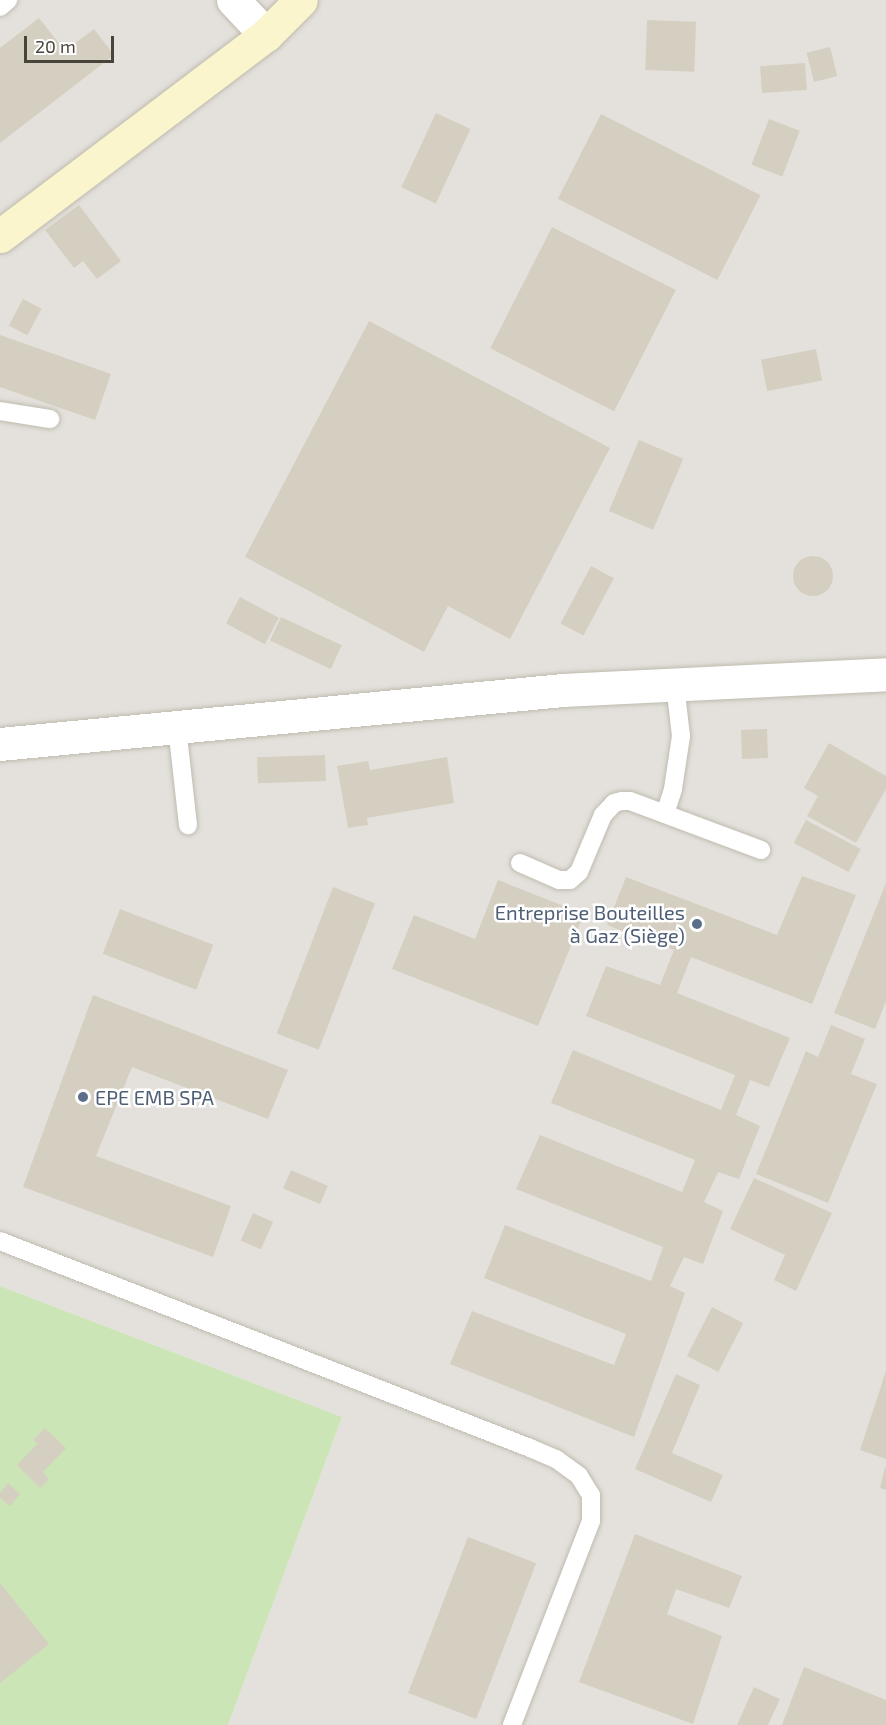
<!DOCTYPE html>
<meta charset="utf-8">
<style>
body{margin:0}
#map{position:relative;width:886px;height:1725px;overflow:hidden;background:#f4f2eb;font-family:"Exo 2",sans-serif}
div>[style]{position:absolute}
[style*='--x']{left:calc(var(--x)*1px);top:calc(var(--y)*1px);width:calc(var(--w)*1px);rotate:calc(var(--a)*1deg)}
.industrial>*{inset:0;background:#e4e1dc}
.green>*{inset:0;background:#cbe5b7}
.building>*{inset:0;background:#d5cfc1;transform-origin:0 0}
.round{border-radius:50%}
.roads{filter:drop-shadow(0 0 2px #bfbbae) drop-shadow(0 0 2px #bfbbae)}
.service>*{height:18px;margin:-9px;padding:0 9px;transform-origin:9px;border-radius:9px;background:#fff}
.minor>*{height:33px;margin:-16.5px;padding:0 16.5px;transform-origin:16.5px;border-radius:16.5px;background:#fff}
.secondary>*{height:33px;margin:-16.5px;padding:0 16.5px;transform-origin:16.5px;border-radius:16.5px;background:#fbf5ce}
.dots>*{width:16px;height:16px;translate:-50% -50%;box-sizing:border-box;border:3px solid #fff;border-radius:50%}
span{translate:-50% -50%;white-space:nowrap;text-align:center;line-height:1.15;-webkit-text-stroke:5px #fff;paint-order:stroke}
.service-label{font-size:20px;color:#4e5e75}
.right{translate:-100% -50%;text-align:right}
.left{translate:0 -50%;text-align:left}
.scale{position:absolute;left:24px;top:36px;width:90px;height:27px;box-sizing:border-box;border:3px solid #484439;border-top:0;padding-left:8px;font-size:18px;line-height:21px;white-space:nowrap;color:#484439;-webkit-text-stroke:4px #fff;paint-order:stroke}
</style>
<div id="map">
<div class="industrial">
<i style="clip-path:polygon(0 0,886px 0,886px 1725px,228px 1725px,342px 1417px,0 1286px)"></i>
</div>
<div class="green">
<i style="clip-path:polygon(0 1286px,342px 1417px,228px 1725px,0 1725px)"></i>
</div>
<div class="building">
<i style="clip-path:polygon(39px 18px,65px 51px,94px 29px,114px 55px,0 143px,0 48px)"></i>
<i style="left:647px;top:20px;width:49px;height:50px;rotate:2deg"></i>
<i style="left:830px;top:47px;width:30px;height:24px;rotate:76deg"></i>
<i style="left:805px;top:63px;width:27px;height:45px;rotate:86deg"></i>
<i style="left:436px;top:113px;width:38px;height:82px;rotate:25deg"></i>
<i style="left:601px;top:114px;width:179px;height:95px;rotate:27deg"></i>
<i style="left:769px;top:119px;width:33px;height:49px;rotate:21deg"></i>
<i style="clip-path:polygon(79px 205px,121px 261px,97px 279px,83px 261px,74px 268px,45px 230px)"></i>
<i style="left:552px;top:227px;width:139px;height:136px;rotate:27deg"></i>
<i style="left:23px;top:299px;width:21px;height:30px;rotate:28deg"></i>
<i style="clip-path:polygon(369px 321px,610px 448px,510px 639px,448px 606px,424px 652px,245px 557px)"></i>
<i style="clip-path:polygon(0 335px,111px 374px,95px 420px,0 387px)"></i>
<i style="left:816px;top:349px;width:32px;height:56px;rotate:79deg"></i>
<i style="left:639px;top:440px;width:48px;height:77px;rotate:23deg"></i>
<i class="round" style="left:793px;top:556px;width:40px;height:40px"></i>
<i style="left:591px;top:566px;width:26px;height:65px;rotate:28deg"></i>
<i style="left:240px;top:597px;width:44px;height:30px;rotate:28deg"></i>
<i style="left:281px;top:617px;width:67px;height:26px;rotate:25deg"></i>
<i style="left:767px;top:729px;width:29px;height:26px;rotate:88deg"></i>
<i style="clip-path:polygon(829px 743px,886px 776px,886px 789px,856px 843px,807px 816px,818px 796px,804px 788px)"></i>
<i style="left:325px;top:755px;width:26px;height:68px;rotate:88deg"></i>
<i style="clip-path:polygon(447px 757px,454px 803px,367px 818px,368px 825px,348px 828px,337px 766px,368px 761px,370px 770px)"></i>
<i style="left:806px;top:820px;width:62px;height:26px;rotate:28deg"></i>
<i style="clip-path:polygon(802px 876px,856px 895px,812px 1004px,691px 957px,677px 993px,790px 1038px,769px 1087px,750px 1080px,736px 1115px,760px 1126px,739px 1179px,718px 1172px,704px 1202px,723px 1211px,703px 1264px,684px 1257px,670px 1286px,685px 1293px,634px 1437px,450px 1364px,472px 1311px,614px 1365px,626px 1334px,484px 1278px,505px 1225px,651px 1281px,663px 1247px,516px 1189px,540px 1135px,682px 1192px,695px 1160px,551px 1103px,573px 1050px,721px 1110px,735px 1075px,586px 1016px,606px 966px,660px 985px,674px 950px,607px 925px,626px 877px,777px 935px)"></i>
<i style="clip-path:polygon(498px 880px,584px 914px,538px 1026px,392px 969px,414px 915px,475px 939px)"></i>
<i style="clip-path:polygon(886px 883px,886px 1001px,875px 1029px,834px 1013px)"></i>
<i style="left:333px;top:887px;width:45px;height:157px;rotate:21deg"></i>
<i style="left:120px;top:909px;width:100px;height:48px;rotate:21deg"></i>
<i style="clip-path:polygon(93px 995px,288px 1070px,268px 1119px,132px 1067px,96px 1156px,231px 1206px,213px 1257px,23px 1187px)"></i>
<i style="clip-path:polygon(831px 1025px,865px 1039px,851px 1074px,877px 1084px,828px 1203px,756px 1174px,806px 1051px,818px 1057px)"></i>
<i style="left:291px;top:1170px;width:40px;height:20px;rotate:23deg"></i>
<i style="clip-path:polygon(754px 1178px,832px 1213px,796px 1291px,774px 1280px,785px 1255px,730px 1229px)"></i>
<i style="left:253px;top:1213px;width:22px;height:30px;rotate:24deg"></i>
<i style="left:712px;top:1307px;width:35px;height:55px;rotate:27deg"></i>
<i style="clip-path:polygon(886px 1371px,886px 1459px,860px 1450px)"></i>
<i style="clip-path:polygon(676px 1374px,700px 1385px,672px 1453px,723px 1475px,711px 1502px,635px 1469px)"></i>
<i style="clip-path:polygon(45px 1428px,66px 1448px,43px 1472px,49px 1479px,40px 1488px,17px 1465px,38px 1443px,33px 1440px)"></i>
<i style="clip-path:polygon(885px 1467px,886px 1467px,886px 1490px,880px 1488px)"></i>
<i style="clip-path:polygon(8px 1483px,20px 1494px,10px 1506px,0 1498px,0 1493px)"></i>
<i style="clip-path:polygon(635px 1534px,742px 1576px,729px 1608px,676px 1589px,667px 1614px,722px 1636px,693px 1724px,579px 1682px)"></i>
<i style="left:468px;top:1537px;width:73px;height:167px;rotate:21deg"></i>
<i style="clip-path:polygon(0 1583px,49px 1644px,0 1683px)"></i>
<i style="clip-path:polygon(804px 1667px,886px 1700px,886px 1725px,782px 1725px)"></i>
<i style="clip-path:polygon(754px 1687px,780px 1699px,768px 1725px,737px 1725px)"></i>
</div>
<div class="roads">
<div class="service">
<i style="--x:0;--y:7;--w:11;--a:-41"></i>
<i style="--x:0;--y:411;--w:51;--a:9.1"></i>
<i style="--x:177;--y:727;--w:99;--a:83.6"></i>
<i style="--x:665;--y:814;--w:26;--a:-72"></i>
<i style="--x:673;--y:789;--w:54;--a:-81.4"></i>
<i style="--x:681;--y:736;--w:52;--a:-96.6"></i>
<i style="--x:520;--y:863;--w:43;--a:23.6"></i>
<i style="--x:559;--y:880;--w:11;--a:0"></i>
<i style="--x:570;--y:880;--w:12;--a:-42"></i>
<i style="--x:579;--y:872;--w:62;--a:-67.2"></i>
<i style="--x:603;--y:815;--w:16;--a:-47"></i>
<i style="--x:614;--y:803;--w:8;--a:-14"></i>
<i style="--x:622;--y:801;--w:8;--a:0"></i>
<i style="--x:630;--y:801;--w:140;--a:20.5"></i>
<i style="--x:0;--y:1241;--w:569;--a:21.33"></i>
<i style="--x:530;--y:1448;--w:28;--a:23"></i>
<i style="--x:556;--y:1459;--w:29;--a:36"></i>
<i style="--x:579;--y:1476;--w:22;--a:58"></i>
<i style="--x:591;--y:1495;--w:26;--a:90"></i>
<i style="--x:591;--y:1521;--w:219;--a:111.2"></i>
</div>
<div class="minor">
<i style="--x:233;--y:0;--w:48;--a:46.7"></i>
<i style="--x:0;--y:744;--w:566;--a:-5.48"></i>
<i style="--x:563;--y:690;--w:323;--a:-2.8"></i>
</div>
<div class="secondary">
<i style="--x:0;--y:236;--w:333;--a:-37.1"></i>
<i style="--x:266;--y:35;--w:49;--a:-45"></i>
</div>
</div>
<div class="dots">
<i style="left:697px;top:924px;background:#5c6f8a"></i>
<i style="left:83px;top:1097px;background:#5c6f8a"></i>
</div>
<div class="service-label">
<span class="right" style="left:685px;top:924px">Entreprise Bouteilles<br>à Gaz (Siège)</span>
<span class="left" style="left:95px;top:1097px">EPE EMB SPA</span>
</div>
<div class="scale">20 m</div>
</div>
